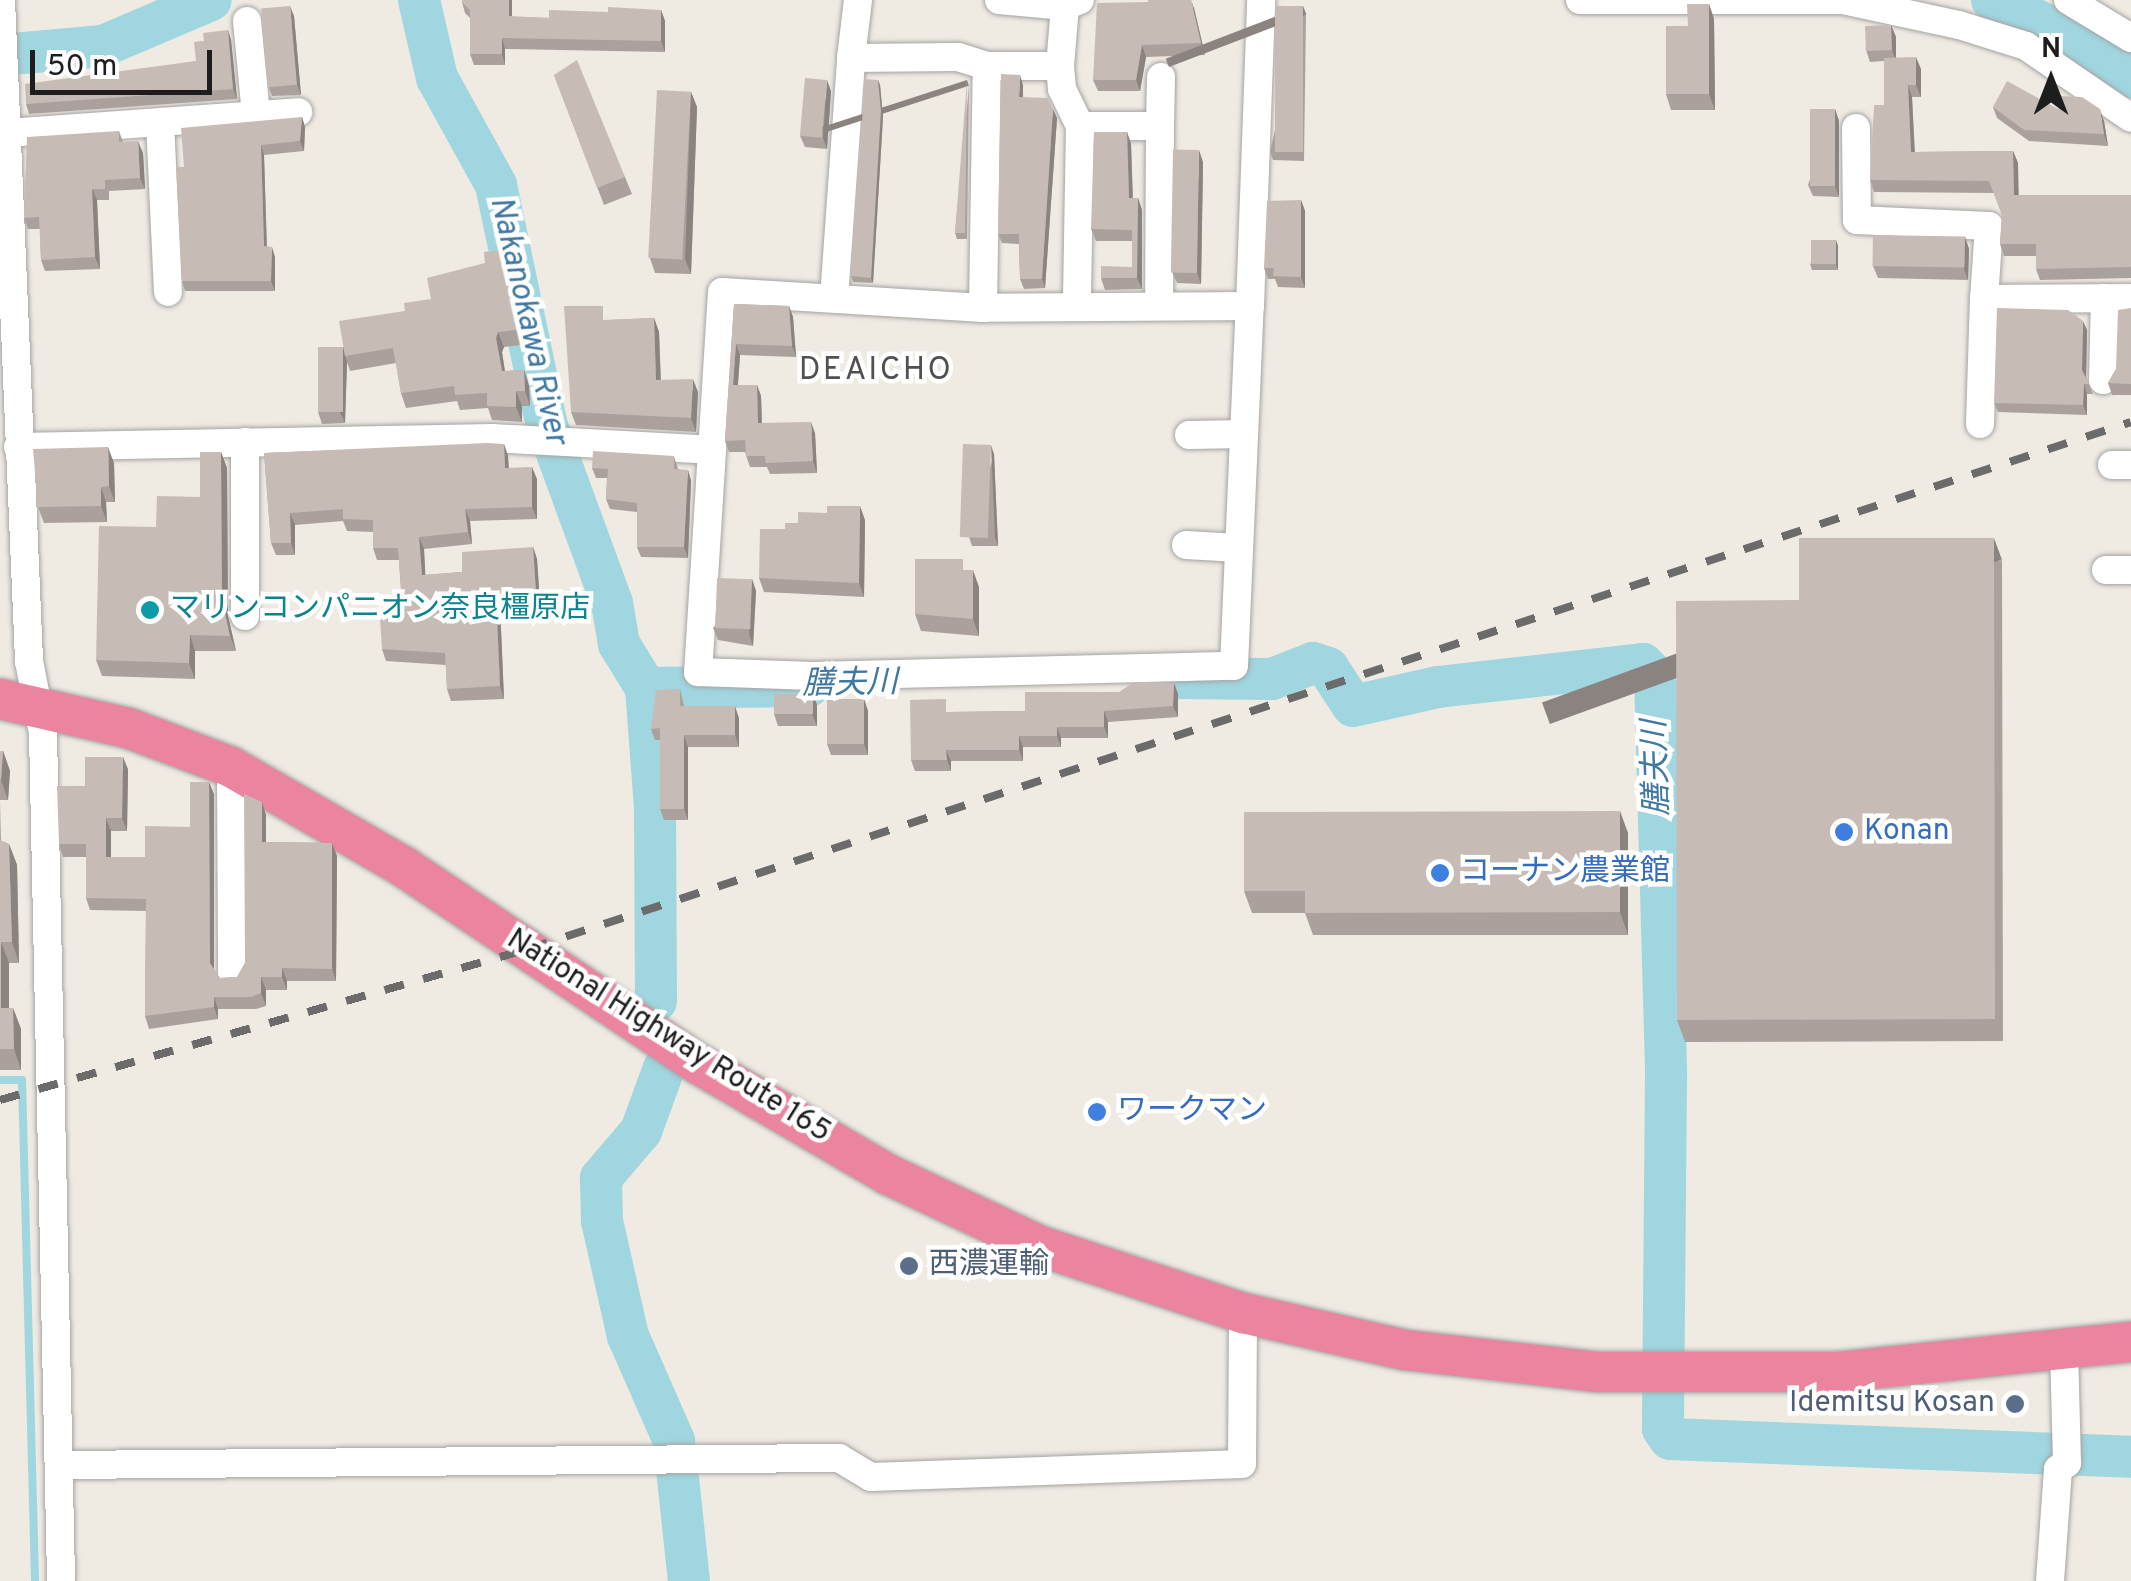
<!DOCTYPE html>
<meta charset="utf-8">
<style>
body{margin:0}
#map{position:relative;width:2131px;height:1581px;overflow:hidden;background:#efeae2;font-family:Overpass,"Noto Sans JP",sans-serif}
div>[style]{position:absolute}
[style*='--x']{left:calc(var(--x)*1px);top:calc(var(--y)*1px);width:calc(var(--w)*1px);rotate:calc(var(--a)*1deg)}
.stream>*{height:8px;margin:-4px;padding:0 4px;transform-origin:4px;border-radius:4px;background:#9fd6df}
.river>*{height:42px;margin:-21px;padding:0 21px;transform-origin:21px;border-radius:21px;background:#9fd6df}
.roads{filter:drop-shadow(0 0 2px #a4a4a4) drop-shadow(0 0 2px #a4a4a4)}
.minor>*{height:28px;margin:-14px;padding:0 14px;transform-origin:14px;border-radius:14px;background:#fff}
.highway>*{height:40px;margin:-20px;padding:0 20px;transform-origin:20px;border-radius:20px;background:#eb849f}
.rail>*{height:8px;margin-top:-4px;transform-origin:0;background:repeating-linear-gradient(90deg,#6b6b6b 0 20px,transparent 0 40px)}
.wall>*{inset:0;background:#aba19c}
.shaded-wall>*{inset:0;background:#8b837f;transform-origin:0 0}
.building>*{inset:0;background:#c7bbb5;transform-origin:0 0}
.dots>*{width:28px;height:28px;translate:-50% -50%;box-sizing:border-box;border:5px solid #fff;border-radius:50%}
span{translate:-50% -50%;white-space:nowrap;text-align:center;line-height:1.15;-webkit-text-stroke:9px #fff;paint-order:stroke}
.culture-label{font-size:30px;color:#0d838f}
.left{translate:0 -50%;text-align:left}
.shop-label{font-size:30px;color:#366cbe}
.street-label{font-size:30px;color:#1d1d1d}
.service-label{font-size:30px;color:#4e5e75}
.right{translate:-100% -50%;text-align:right}
.water-label{font-size:32px;color:#3f78a2;font-style:italic}
.neighbourhood-label{font-size:32px;color:#505050;letter-spacing:2.5px}
.north{position:absolute;left:2001px;top:30px;width:100px;height:100px;-webkit-text-stroke:8px #fff;paint-order:stroke;rotate:0deg;font-size:28px;font-weight:700;line-height:40px;text-align:center;color:#1d1d1d}
.north::after{content:'';display:block;margin:auto;width:35px;height:45px;background:#1d1d1d;clip-path:polygon(50% 0,100% 100%,50% 72%,0 100%)}
.scale{position:absolute;left:30px;top:50px;width:182px;height:45px;box-sizing:border-box;border:5px solid #1d1d1d;border-top:0;padding-left:12px;font-size:30px;line-height:35px;white-space:nowrap;color:#1d1d1d;-webkit-text-stroke:8px #fff;paint-order:stroke}
</style>
<div id="map">
<div class="stream">
<i style="--x:0;--y:1080;--w:22;--a:0"></i>
<i style="--x:22;--y:1080;--w:501;--a:88.51"></i>
</div>
<div class="river">
<i style="--x:419;--y:0;--w:80;--a:77"></i>
<i style="--x:437;--y:78;--w:122;--a:61.1"></i>
<i style="--x:496;--y:185;--w:243;--a:78.1"></i>
<i style="--x:546;--y:423;--w:192;--a:69.9"></i>
<i style="--x:612;--y:603;--w:42;--a:80.3"></i>
<i style="--x:619;--y:644;--w:52;--a:58.5"></i>
<i style="--x:646;--y:688;--w:121;--a:85.7"></i>
<i style="--x:655;--y:809;--w:192;--a:89.7"></i>
<i style="--x:1992;--y:0;--w:85;--a:24.4"></i>
<i style="--x:2069;--y:35;--w:75;--a:34.1"></i>
<i style="--x:0;--y:55;--w:103;--a:-5"></i>
<i style="--x:103;--y:46;--w:117;--a:-23.1"></i>
<i style="--x:1179;--y:678;--w:93;--a:0.6"></i>
<i style="--x:1272;--y:679;--w:44;--a:-21.3"></i>
<i style="--x:1313;--y:663;--w:16;--a:18"></i>
<i style="--x:1328;--y:668;--w:45;--a:56.7"></i>
<i style="--x:1353;--y:706;--w:87;--a:-12.6"></i>
<i style="--x:1438;--y:687;--w:206;--a:-6.4"></i>
<i style="--x:1643;--y:664;--w:17;--a:45"></i>
<i style="--x:1655;--y:676;--w:400;--a:88.4"></i>
<i style="--x:1666;--y:1076;--w:353;--a:90.5"></i>
<i style="--x:1663;--y:1429;--w:12;--a:55"></i>
<i style="--x:1670;--y:1439;--w:461;--a:2.2"></i>
<i style="--x:646;--y:688;--w:163;--a:-0.7"></i>
<i style="--x:664;--y:1068;--w:67;--a:110.1"></i>
<i style="--x:641;--y:1131;--w:62;--a:130.4"></i>
<i style="--x:601;--y:1178;--w:43;--a:88.7"></i>
<i style="--x:602;--y:1221;--w:118;--a:77.3"></i>
<i style="--x:628;--y:1336;--w:115;--a:66.3"></i>
<i style="--x:674;--y:1441;--w:141;--a:83.9"></i>
</div>
<div class="roads">
<div class="minor">
<i style="--x:1;--y:0;--w:662;--a:87.57"></i>
<i style="--x:29;--y:661;--w:73;--a:79"></i>
<i style="--x:43;--y:733;--w:848;--a:88.78"></i>
<i style="--x:858;--y:0;--w:58;--a:96.9"></i>
<i style="--x:851;--y:58;--w:107;--a:-0.5"></i>
<i style="--x:958;--y:57;--w:30;--a:17"></i>
<i style="--x:987;--y:66;--w:73;--a:0"></i>
<i style="--x:1060;--y:66;--w:60;--a:-85.2"></i>
<i style="--x:999;--y:0;--w:66;--a:5.2"></i>
<i style="--x:1065;--y:6;--w:16;--a:-22"></i>
<i style="--x:1580;--y:0;--w:263;--a:0"></i>
<i style="--x:1843;--y:0;--w:119;--a:12.2"></i>
<i style="--x:1959;--y:25;--w:70;--a:17.4"></i>
<i style="--x:2026;--y:46;--w:127;--a:34.4"></i>
<i style="--x:2068;--y:0;--w:74;--a:31.1"></i>
<i style="--x:247;--y:21;--w:94;--a:84.5"></i>
<i style="--x:1060;--y:66;--w:23;--a:85"></i>
<i style="--x:1062;--y:89;--w:41;--a:64.1"></i>
<i style="--x:1080;--y:126;--w:179;--a:91"></i>
<i style="--x:160;--y:122;--w:170;--a:87.3"></i>
<i style="--x:1080;--y:126;--w:80;--a:0"></i>
<i style="--x:1160;--y:126;--w:177;--a:90.3"></i>
<i style="--x:1160;--y:126;--w:49;--a:-88.8"></i>
<i style="--x:1856;--y:128;--w:92;--a:89.4"></i>
<i style="--x:1857;--y:220;--w:132;--a:2.6"></i>
<i style="--x:1989;--y:226;--w:73;--a:93.9"></i>
<i style="--x:1984;--y:299;--w:147;--a:-0.4"></i>
<i style="--x:7;--y:133;--w:292;--a:-4.1"></i>
<i style="--x:834;--y:298;--w:241;--a:-85.9"></i>
<i style="--x:1250;--y:306;--w:267;--a:179.6"></i>
<i style="--x:983;--y:308;--w:261;--a:-176.5"></i>
<i style="--x:722;--y:292;--w:381;--a:93.6"></i>
<i style="--x:698;--y:672;--w:115;--a:2"></i>
<i style="--x:813;--y:676;--w:421;--a:-1.4"></i>
<i style="--x:1234;--y:666;--w:360;--a:-87.5"></i>
<i style="--x:1250;--y:306;--w:306;--a:-87.9"></i>
<i style="--x:983;--y:308;--w:242;--a:-89.1"></i>
<i style="--x:2103;--y:380;--w:82;--a:-88.6"></i>
<i style="--x:1980;--y:424;--w:125;--a:-88.2"></i>
<i style="--x:1189;--y:435;--w:55;--a:-1"></i>
<i style="--x:245;--y:442;--w:174;--a:90"></i>
<i style="--x:18;--y:447;--w:474;--a:-1.1"></i>
<i style="--x:492;--y:438;--w:219;--a:3.1"></i>
<i style="--x:2112;--y:465;--w:19;--a:0"></i>
<i style="--x:1186;--y:545;--w:53;--a:3.2"></i>
<i style="--x:2106;--y:570;--w:25;--a:0"></i>
<i style="--x:231;--y:767;--w:208;--a:89.7"></i>
<i style="--x:61;--y:1465;--w:778;--a:-0.52"></i>
<i style="--x:839;--y:1458;--w:37;--a:31"></i>
<i style="--x:871;--y:1477;--w:371;--a:-2"></i>
<i style="--x:1242;--y:1464;--w:151;--a:-89.6"></i>
<i style="--x:2050;--y:1581;--w:112;--a:-85.9"></i>
<i style="--x:2058;--y:1469;--w:11;--a:-34"></i>
<i style="--x:2067;--y:1463;--w:115;--a:-91.5"></i>
</div>
<div class="highway">
<i style="--x:0;--y:699;--w:131;--a:12.8"></i>
<i style="--x:128;--y:728;--w:110;--a:20.7"></i>
<i style="--x:231;--y:767;--w:200;--a:30"></i>
<i style="--x:404;--y:867;--w:353;--a:33.8"></i>
<i style="--x:697;--y:1063;--w:222;--a:30.3"></i>
<i style="--x:889;--y:1175;--w:167;--a:25.2"></i>
<i style="--x:1040;--y:1246;--w:214;--a:18.3"></i>
<i style="--x:1243;--y:1313;--w:166;--a:12.9"></i>
<i style="--x:1405;--y:1350;--w:195;--a:6.5"></i>
<i style="--x:1599;--y:1372;--w:240;--a:0"></i>
<i style="--x:1839;--y:1372;--w:294;--a:-5.9"></i>
</div>
</div>
<div class="rail">
<i style="--x:0;--y:1100;--w:549;--a:-15.96"></i>
<i style="--x:528;--y:949;--w:1687;--a:-18.2"></i>
</div>
<div class="wall">
<i style="clip-path:polygon(512px 0,512px 17px,549px 18px,608px 12px,661px 10px,665px 21px,665px 52px,505px 49px,505px 65px,474px 65px,470px 54px,470px 18px,465px 13px,462px 2px)"></i>
<i style="clip-path:polygon(1709px 4px,1714px 19px,1715px 110px,1671px 110px,1666px 94px,1688px 26px)"></i>
<i style="clip-path:polygon(1303px 6px,1306px 14px,1304px 161px,1273px 160px,1270px 152px)"></i>
<i style="clip-path:polygon(1194px 8px,1205px 55px,1146px 57px,1140px 91px,1098px 91px,1093px 80px)"></i>
<i style="clip-path:polygon(294px 16px,301px 95px,272px 96px,268px 86px)"></i>
<i style="clip-path:polygon(1891px 25px,1896px 37px,1896px 58px,1921px 69px,1921px 97px,1912px 97px,1915px 152px,2013px 151px,2018px 163px,2018px 195px,2131px 195px,2131px 278px,2040px 280px,2036px 269px,2036px 256px,2004px 256px,2000px 244px,2002px 215px,1994px 193px,1874px 192px,1870px 180px,1884px 105px,1884px 61px,1870px 62px,1866px 50px)"></i>
<i style="clip-path:polygon(228px 30px,231px 40px,237px 99px,29px 114px,26px 104px,196px 61px,204px 41px)"></i>
<i style="clip-path:polygon(554px 75px,625px 177px,632px 194px,604px 205px)"></i>
<i style="clip-path:polygon(878px 80px,880px 85px,883px 117px,873px 283px,853px 282px,851px 276px)"></i>
<i style="clip-path:polygon(1023px 85px,1023px 97px,1057px 118px,1045px 288px,1024px 289px,1020px 279px,1019px 244px,1002px 243px,998px 234px)"></i>
<i style="clip-path:polygon(969px 86px,967px 239px,957px 239px,955px 233px)"></i>
<i style="clip-path:polygon(831px 91px,827px 149px,805px 147px,800px 136px)"></i>
<i style="clip-path:polygon(691px 92px,697px 107px,691px 274px,655px 273px,650px 258px)"></i>
<i style="clip-path:polygon(1993px 107px,2058px 109px,2104px 121px,2108px 146px,2029px 141px,1997px 118px)"></i>
<i style="clip-path:polygon(1835px 109px,1839px 121px,1839px 197px,1813px 196px,1808px 185px)"></i>
<i style="clip-path:polygon(302px 117px,305px 127px,304px 151px,264px 155px,267px 246px,275px 257px,275px 291px,185px 291px,182px 281px,184px 167px)"></i>
<i style="clip-path:polygon(119px 131px,123px 142px,143px 153px,145px 189px,109px 191px,109px 200px,97px 200px,100px 269px,45px 271px,41px 260px,40px 229px,28px 229px,24px 218px)"></i>
<i style="clip-path:polygon(1127px 132px,1131px 144px,1133px 198px,1138px 198px,1142px 210px,1142px 289px,1105px 290px,1101px 278px,1132px 267px,1132px 241px,1096px 241px,1091px 229px)"></i>
<i style="clip-path:polygon(1203px 162px,1201px 284px,1177px 283px,1172px 272px)"></i>
<i style="clip-path:polygon(1301px 200px,1305px 211px,1305px 288px,1278px 287px,1275px 279px,1268px 279px,1264px 268px)"></i>
<i style="clip-path:polygon(1965px 237px,1969px 249px,1968px 280px,1878px 278px,1873px 266px)"></i>
<i style="clip-path:polygon(1836px 240px,1838px 246px,1838px 270px,1812px 270px,1810px 264px)"></i>
<i style="clip-path:polygon(513px 264px,529px 344px,504px 347px,502px 352px,505px 371px,524px 370px,529px 385px,530px 406px,522px 406px,522px 422px,492px 420px,488px 408px,460px 410px,457px 401px,406px 408px,401px 393px,396px 363px,350px 371px,347px 362px,345px 423px,322px 424px,318px 412px,343px 347px,405px 311px)"></i>
<i style="clip-path:polygon(734px 304px,789px 306px,793px 317px,796px 357px,740px 355px,738px 385px,757px 385px,761px 396px,762px 423px,815px 433px,817px 473px,770px 474px,767px 467px,750px 467px,745px 452px,729px 452px,725px 441px)"></i>
<i style="clip-path:polygon(2131px 308px,2131px 395px,2112px 395px,2108px 383px,2116px 369px)"></i>
<i style="clip-path:polygon(654px 318px,659px 332px,661px 380px,698px 392px,696px 432px,576px 425px,571px 412px,608px 320px)"></i>
<i style="clip-path:polygon(2087px 330px,2086px 377px,2093px 394px,2087px 394px,2087px 415px,1998px 412px,1994px 403px)"></i>
<i style="clip-path:polygon(504px 444px,508px 456px,509px 468px,537px 479px,537px 519px,470px 521px,472px 544px,424px 549px,425px 575px,462px 572px,533px 547px,537px 559px,540px 604px,500px 606px,504px 699px,451px 701px,447px 689px,446px 665px,386px 661px,382px 649px,403px 617px,399px 560px,377px 560px,373px 548px,373px 532px,347px 531px,343px 521px,295px 525px,295px 555px,276px 555px,271px 543px,264px 453px)"></i>
<i style="clip-path:polygon(221px 452px,227px 468px,228px 616px,236px 651px,195px 651px,195px 679px,102px 676px,96px 660px,156px 527px,200px 497px)"></i>
<i style="clip-path:polygon(994px 454px,998px 546px,972px 546px,969px 537px)"></i>
<i style="clip-path:polygon(674px 456px,678px 469px,691px 480px,688px 558px,641px 557px,637px 547px,637px 512px,610px 509px,606px 499px,607px 478px,596px 478px,592px 468px)"></i>
<i style="clip-path:polygon(114px 463px,115px 502px,106px 502px,107px 522px,44px 523px,38px 507px)"></i>
<i style="clip-path:polygon(865px 520px,864px 597px,764px 592px,759px 578px,785px 529px)"></i>
<i style="clip-path:polygon(2002px 560px,2003px 1041px,1685px 1042px,1677px 1020px,1799px 600px)"></i>
<i style="clip-path:polygon(752px 579px,756px 591px,753px 646px,718px 640px,713px 628px)"></i>
<i style="clip-path:polygon(979px 587px,979px 636px,921px 631px,915px 614px)"></i>
<i style="clip-path:polygon(1174px 683px,1178px 694px,1178px 717px,1108px 722px,1108px 738px,1061px 738px,1061px 747px,1023px 747px,1023px 761px,951px 761px,951px 771px,915px 771px,911px 760px,950px 712px,1025px 711px,1119px 692px)"></i>
<i style="clip-path:polygon(680px 689px,684px 706px,739px 718px,739px 747px,688px 747px,688px 820px,664px 820px,660px 809px,660px 740px,655px 740px,651px 729px)"></i>
<i style="clip-path:polygon(813px 694px,817px 705px,817px 726px,778px 726px,774px 714px)"></i>
<i style="clip-path:polygon(864px 699px,868px 711px,868px 755px,831px 755px,827px 744px)"></i>
<i style="clip-path:polygon(0 751px,3px 751px,10px 771px,8px 800px,0 800px)"></i>
<i style="clip-path:polygon(128px 769px,127px 831px,111px 831px,111px 857px,145px 857px,190px 827px,214px 794px,214px 970px,220px 978px,237px 977px,245px 963px,266px 815px,266px 842px,332px 843px,337px 856px,336px 981px,287px 981px,287px 990px,266px 990px,266px 1006px,256px 1009px,218px 1009px,218px 1019px,149px 1029px,145px 1016px,146px 911px,90px 910px,86px 898px,86px 857px,63px 857px,59px 844px,85px 786px)"></i>
<i style="clip-path:polygon(0 801px,1px 841px,9px 844px,17px 865px,19px 963px,9px 963px,9px 1008px,13px 1008px,21px 1029px,21px 1070px,0 1070px)"></i>
<i style="clip-path:polygon(1628px 833px,1628px 935px,1313px 935px,1305px 913px,1252px 913px,1244px 891px)"></i>
</div>
<div class="shaded-wall">
<i style="clip-path:polygon(509px 0,512px 0,512px 27px,509px 16px)"></i>
<i style="clip-path:polygon(1191px 0,1194px 8px,1205px 55px,1201px 43px)"></i>
<i style="clip-path:polygon(1709px 4px,1714px 19px,1715px 110px,1709px 94px)"></i>
<i style="clip-path:polygon(290px 6px,294px 16px,301px 95px,297px 85px)"></i>
<i style="left:1303px;top:6px;width:9px;height:147px;rotate:69deg"></i>
<i style="clip-path:polygon(661px 10px,665px 21px,665px 52px,661px 41px)"></i>
<i style="clip-path:polygon(1891px 25px,1896px 37px,1896px 61px,1892px 50px)"></i>
<i style="clip-path:polygon(228px 30px,231px 40px,237px 99px,233px 89px)"></i>
<i style="clip-path:polygon(502px 38px,505px 49px,505px 65px,502px 54px)"></i>
<i style="clip-path:polygon(1142px 45px,1146px 57px,1140px 91px,1136px 80px)"></i>
<i style="clip-path:polygon(1916px 57px,1921px 69px,1921px 97px,1916px 85px)"></i>
<i style="clip-path:polygon(1020px 75px,1023px 85px,1023px 106px,1019px 97px)"></i>
<i style="clip-path:polygon(827px 80px,831px 91px,827px 149px,823px 138px)"></i>
<i style="clip-path:polygon(878px 80px,880px 85px,883px 117px,873px 283px,871px 278px)"></i>
<i style="left:967px;top:80px;width:6px;height:153px;rotate:72deg"></i>
<i style="clip-path:polygon(1908px 85px,1912px 97px,1915px 163px,1911px 152px)"></i>
<i style="clip-path:polygon(691px 92px,697px 107px,691px 274px,685px 259px)"></i>
<i style="clip-path:polygon(1053px 109px,1057px 118px,1045px 288px,1042px 279px)"></i>
<i style="clip-path:polygon(1835px 109px,1839px 121px,1839px 197px,1835px 186px)"></i>
<i style="clip-path:polygon(2100px 109px,2104px 121px,2108px 146px,2104px 134px)"></i>
<i style="clip-path:polygon(302px 117px,305px 127px,304px 151px,300px 141px)"></i>
<i style="clip-path:polygon(1127px 132px,1131px 144px,1133px 210px,1129px 198px)"></i>
<i style="clip-path:polygon(138px 141px,143px 153px,145px 189px,140px 178px)"></i>
<i style="clip-path:polygon(261px 145px,264px 155px,267px 257px,264px 246px)"></i>
<i style="clip-path:polygon(1199px 150px,1203px 162px,1201px 284px,1197px 273px)"></i>
<i style="clip-path:polygon(2013px 151px,2018px 163px,2019px 206px,2014px 195px)"></i>
<i style="clip-path:polygon(92px 189px,97px 200px,100px 269px,95px 257px)"></i>
<i style="clip-path:polygon(1138px 198px,1142px 210px,1142px 289px,1137px 278px)"></i>
<i style="clip-path:polygon(1301px 200px,1305px 211px,1305px 288px,1301px 277px)"></i>
<i style="clip-path:polygon(1965px 237px,1969px 249px,1968px 280px,1964px 269px)"></i>
<i style="clip-path:polygon(1836px 240px,1838px 246px,1838px 270px,1836px 265px)"></i>
<i style="clip-path:polygon(272px 247px,275px 257px,275px 291px,271px 281px)"></i>
<i style="clip-path:polygon(507px 249px,513px 264px,529px 344px,523px 329px)"></i>
<i style="clip-path:polygon(789px 306px,793px 317px,796px 357px,792px 346px)"></i>
<i style="clip-path:polygon(654px 318px,659px 332px,661px 394px,656px 380px)"></i>
<i style="clip-path:polygon(2083px 321px,2087px 330px,2086px 380px,2082px 370px)"></i>
<i style="clip-path:polygon(498px 332px,504px 347px,502px 352px,507px 386px,502px 371px,496px 338px)"></i>
<i style="clip-path:polygon(736px 344px,740px 355px,737px 396px,733px 385px)"></i>
<i style="clip-path:polygon(343px 347px,347px 362px,345px 423px,340px 412px)"></i>
<i style="clip-path:polygon(524px 370px,529px 385px,530px 406px,525px 391px)"></i>
<i style="clip-path:polygon(693px 379px,698px 392px,696px 432px,691px 418px)"></i>
<i style="clip-path:polygon(2084px 384px,2087px 394px,2087px 415px,2083px 405px)"></i>
<i style="clip-path:polygon(757px 385px,761px 396px,762px 434px,758px 423px)"></i>
<i style="clip-path:polygon(516px 391px,522px 406px,522px 422px,516px 407px)"></i>
<i style="clip-path:polygon(811px 422px,815px 433px,817px 473px,813px 461px)"></i>
<i style="clip-path:polygon(504px 444px,508px 456px,509px 480px,505px 468px)"></i>
<i style="clip-path:polygon(991px 445px,994px 454px,998px 546px,995px 537px)"></i>
<i style="clip-path:polygon(108px 447px,114px 463px,115px 502px,109px 486px)"></i>
<i style="clip-path:polygon(221px 452px,227px 468px,228px 616px,236px 651px,230px 636px,222px 600px)"></i>
<i style="clip-path:polygon(532px 467px,537px 479px,537px 519px,532px 507px)"></i>
<i style="clip-path:polygon(688px 470px,691px 480px,688px 558px,684px 547px)"></i>
<i style="clip-path:polygon(101px 487px,106px 502px,107px 522px,101px 506px)"></i>
<i style="clip-path:polygon(860px 506px,865px 520px,864px 597px,859px 583px)"></i>
<i style="clip-path:polygon(465px 509px,470px 521px,472px 544px,468px 532px)"></i>
<i style="clip-path:polygon(290px 513px,295px 525px,295px 555px,291px 543px)"></i>
<i style="clip-path:polygon(419px 537px,424px 549px,426px 587px,422px 575px)"></i>
<i style="left:1994px;top:538px;width:23px;height:481px;rotate:70deg"></i>
<i style="clip-path:polygon(533px 547px,537px 559px,540px 604px,536px 592px)"></i>
<i style="clip-path:polygon(973px 570px,979px 587px,979px 636px,973px 619px)"></i>
<i style="clip-path:polygon(752px 579px,756px 591px,753px 646px,749px 634px)"></i>
<i style="clip-path:polygon(496px 594px,500px 606px,504px 699px,500px 686px)"></i>
<i style="clip-path:polygon(190px 635px,195px 651px,195px 679px,189px 663px)"></i>
<i style="clip-path:polygon(1174px 683px,1178px 694px,1178px 717px,1173px 706px)"></i>
<i style="clip-path:polygon(813px 694px,817px 705px,817px 726px,812px 714px)"></i>
<i style="clip-path:polygon(864px 699px,868px 711px,868px 755px,864px 744px)"></i>
<i style="clip-path:polygon(735px 706px,739px 718px,739px 747px,735px 735px)"></i>
<i style="clip-path:polygon(1104px 711px,1108px 722px,1108px 738px,1104px 727px)"></i>
<i style="clip-path:polygon(1057px 727px,1061px 738px,1061px 747px,1057px 736px)"></i>
<i style="clip-path:polygon(684px 735px,688px 747px,688px 820px,684px 809px)"></i>
<i style="clip-path:polygon(1019px 736px,1023px 747px,1023px 761px,1019px 750px)"></i>
<i style="clip-path:polygon(946px 750px,951px 761px,951px 771px,947px 760px)"></i>
<i style="clip-path:polygon(3px 751px,10px 771px,8px 800px,1px 780px)"></i>
<i style="clip-path:polygon(123px 757px,128px 769px,127px 831px,122px 818px)"></i>
<i style="clip-path:polygon(209px 782px,214px 794px,214px 975px,210px 963px)"></i>
<i style="clip-path:polygon(262px 802px,266px 815px,266px 854px,262px 842px)"></i>
<i style="clip-path:polygon(1620px 811px,1628px 833px,1628px 935px,1620px 912px)"></i>
<i style="clip-path:polygon(106px 818px,111px 831px,111px 869px,106px 857px)"></i>
<i style="clip-path:polygon(332px 843px,337px 856px,336px 981px,332px 969px)"></i>
<i style="clip-path:polygon(9px 844px,17px 865px,19px 963px,12px 942px)"></i>
<i style="clip-path:polygon(1px 942px,9px 963px,9px 1029px,1px 1008px)"></i>
<i style="clip-path:polygon(282px 968px,287px 981px,287px 990px,282px 977px)"></i>
<i style="clip-path:polygon(261px 977px,266px 990px,266px 1006px,261px 993px)"></i>
<i style="clip-path:polygon(214px 997px,218px 1009px,218px 1019px,214px 1007px)"></i>
<i style="clip-path:polygon(13px 1008px,21px 1029px,21px 1070px,14px 1049px)"></i>
</div>
<div class="building">
<i style="clip-path:polygon(462px 0,509px 0,509px 16px,549px 18px,549px 10px,608px 12px,608px 7px,661px 10px,661px 41px,502px 38px,502px 54px,470px 54px,470px 10px,462px 2px)"></i>
<i style="clip-path:polygon(1148px 0,1191px 0,1201px 43px,1142px 45px,1136px 80px,1093px 80px,1097px 3px,1148px 2px)"></i>
<i style="clip-path:polygon(1687px 4px,1709px 4px,1709px 94px,1666px 94px,1666px 26px,1688px 26px)"></i>
<i style="left:290px;top:6px;width:79px;height:29px;rotate:85deg"></i>
<i style="left:1275px;top:6px;width:28px;height:146px"></i>
<i style="left:1891px;top:25px;width:25px;height:26px;rotate:88deg"></i>
<i style="clip-path:polygon(228px 30px,233px 89px,26px 104px,25px 84px,196px 61px,194px 42px,204px 41px,203px 33px)"></i>
<i style="clip-path:polygon(1916px 57px,1916px 85px,1908px 85px,1911px 152px,2013px 151px,2014px 195px,2131px 195px,2131px 267px,2036px 269px,2036px 244px,2000px 244px,2002px 215px,1989px 181px,1870px 180px,1874px 105px,1884px 105px,1884px 58px)"></i>
<i style="clip-path:polygon(577px 60px,625px 177px,597px 188px,554px 75px)"></i>
<i style="clip-path:polygon(1001px 74px,1020px 75px,1019px 97px,1048px 98px,1053px 109px,1042px 279px,1020px 279px,1019px 234px,998px 234px)"></i>
<i style="left:805px;top:78px;width:22px;height:58px;rotate:5deg"></i>
<i style="clip-path:polygon(865px 79px,878px 80px,881px 111px,871px 278px,851px 276px)"></i>
<i style="clip-path:polygon(967px 80px,965px 233px,955px 233px)"></i>
<i style="clip-path:polygon(2007px 81px,2058px 109px,2059px 96px,2082px 97px,2100px 109px,2104px 134px,2024px 130px,1993px 107px)"></i>
<i style="left:657px;top:90px;width:34px;height:168px;rotate:3deg"></i>
<i style="left:1835px;top:109px;width:77px;height:25px;rotate:90deg"></i>
<i style="clip-path:polygon(302px 117px,300px 141px,261px 145px,264px 246px,272px 247px,271px 281px,182px 281px,176px 167px,184px 167px,181px 128px)"></i>
<i style="clip-path:polygon(119px 131px,119px 142px,138px 141px,140px 178px,105px 180px,105px 189px,92px 189px,95px 257px,41px 260px,39px 217px,24px 218px,27px 137px)"></i>
<i style="clip-path:polygon(1094px 132px,1127px 132px,1129px 198px,1138px 198px,1137px 278px,1101px 278px,1101px 266px,1132px 267px,1132px 230px,1091px 229px)"></i>
<i style="left:1199px;top:150px;width:123px;height:26px;rotate:91deg"></i>
<i style="clip-path:polygon(1301px 200px,1301px 277px,1273px 276px,1274px 268px,1264px 268px,1267px 201px)"></i>
<i style="left:1873px;top:235px;width:92px;height:31px;rotate:1deg"></i>
<i style="left:1811px;top:240px;width:25px;height:24px"></i>
<i style="clip-path:polygon(507px 249px,523px 329px,498px 332px,496px 338px,502px 371px,524px 370px,525px 391px,516px 391px,516px 407px,487px 406px,487px 393px,455px 395px,454px 386px,401px 393px,393px 348px,345px 356px,339px 321px,405px 311px,404px 303px,431px 299px,427px 278px,485px 263px,484px 252px)"></i>
<i style="clip-path:polygon(734px 304px,789px 306px,792px 346px,736px 344px,733px 385px,757px 385px,758px 423px,811px 422px,813px 461px,766px 463px,765px 456px,746px 456px,745px 440px,725px 441px)"></i>
<i style="clip-path:polygon(564px 306px,603px 306px,603px 320px,654px 318px,656px 380px,693px 379px,691px 418px,571px 412px)"></i>
<i style="clip-path:polygon(1997px 308px,2068px 310px,2083px 321px,2082px 370px,2089px 384px,2084px 384px,2083px 405px,1994px 403px)"></i>
<i style="clip-path:polygon(2131px 308px,2131px 384px,2108px 383px,2116px 369px,2118px 310px)"></i>
<i style="left:318px;top:347px;width:25px;height:65px"></i>
<i style="clip-path:polygon(487px 443px,504px 444px,505px 468px,532px 467px,532px 507px,465px 509px,468px 532px,419px 537px,422px 575px,462px 572px,462px 552px,533px 547px,536px 592px,496px 594px,500px 686px,447px 689px,445px 653px,382px 649px,380px 618px,403px 617px,398px 548px,373px 548px,373px 520px,343px 519px,343px 509px,290px 513px,291px 543px,271px 543px,264px 453px)"></i>
<i style="left:963px;top:444px;width:28px;height:93px;rotate:2deg"></i>
<i style="clip-path:polygon(108px 447px,109px 486px,101px 487px,101px 506px,38px 507px,33px 449px)"></i>
<i style="clip-path:polygon(593px 451px,674px 456px,674px 469px,688px 470px,684px 547px,637px 547px,637px 503px,606px 499px,608px 469px,592px 468px)"></i>
<i style="clip-path:polygon(200px 452px,221px 452px,222px 600px,230px 636px,190px 635px,189px 663px,96px 660px,99px 526px,156px 527px,157px 496px,200px 497px)"></i>
<i style="clip-path:polygon(827px 506px,860px 506px,859px 583px,759px 578px,760px 529px,785px 529px,785px 523px,798px 523px,798px 512px,827px 513px)"></i>
<i style="clip-path:polygon(1799px 538px,1994px 538px,1995px 1019px,1677px 1020px,1676px 601px,1799px 600px)"></i>
<i style="clip-path:polygon(915px 559px,963px 559px,963px 570px,973px 570px,973px 619px,915px 614px)"></i>
<i style="left:717px;top:578px;width:35px;height:50px;rotate:2deg"></i>
<i style="clip-path:polygon(1134px 682px,1174px 683px,1173px 706px,1104px 711px,1104px 727px,1057px 727px,1057px 736px,1019px 736px,1019px 750px,946px 750px,947px 760px,911px 760px,910px 700px,946px 699px,946px 712px,1025px 711px,1025px 692px,1119px 692px)"></i>
<i style="clip-path:polygon(680px 689px,680px 706px,735px 706px,735px 735px,684px 735px,684px 809px,660px 809px,660px 728px,651px 729px,656px 690px)"></i>
<i style="left:774px;top:694px;width:39px;height:20px"></i>
<i style="left:827px;top:699px;width:37px;height:45px"></i>
<i style="clip-path:polygon(0 751px,3px 751px,1px 780px,0 779px)"></i>
<i style="clip-path:polygon(85px 757px,123px 757px,122px 818px,106px 818px,106px 857px,145px 857px,145px 826px,190px 827px,190px 782px,209px 782px,210px 963px,220px 978px,237px 977px,245px 963px,244px 794px,262px 802px,262px 842px,332px 843px,332px 969px,282px 968px,282px 977px,261px 977px,261px 993px,251px 997px,214px 997px,214px 1007px,145px 1016px,146px 899px,86px 898px,86px 844px,59px 844px,57px 786px,85px 786px)"></i>
<i style="clip-path:polygon(1620px 811px,1620px 912px,1305px 913px,1305px 891px,1244px 891px,1244px 812px)"></i>
<i style="clip-path:polygon(0 840px,9px 844px,12px 942px,1px 942px,1px 1008px,13px 1008px,14px 1049px,0 1049px)"></i>
</div>
<div class="dots">
<i style="left:150px;top:610px;background:#0f9aa8"></i>
<i style="left:1844px;top:832px;background:#3f7fe0"></i>
<i style="left:1440px;top:873px;background:#3f7fe0"></i>
<i style="left:1097px;top:1112px;background:#3f7fe0"></i>
<i style="left:909px;top:1266px;background:#5c6f8a"></i>
<i style="left:2015px;top:1404px;background:#5c6f8a"></i>
</div>
<div class="culture-label">
<span class="left" style="left:170px;top:610px">マリンコンパニオン奈良橿原店</span>
</div>
<div class="shop-label">
<span class="left" style="left:1864px;top:832px">Konan</span>
<span class="left" style="left:1460px;top:873px">コーナン農業館</span>
<span class="left" style="left:1117px;top:1112px">ワークマン</span>
</div>
<div class="street-label">
<span style="left:668px;top:1037px;rotate:32deg">National Highway Route 165</span>
</div>
<div class="service-label">
<span class="left" style="left:929px;top:1266px">西濃運輸</span>
<span class="right" style="left:1995px;top:1404px">Idemitsu Kosan</span>
</div>
<div class="water-label">
<span style="left:527px;top:321px;rotate:77deg">Nakanokawa River</span>
<span style="left:850px;top:685px;rotate:-1deg">膳夫川</span>
<span style="left:1658px;top:768px;rotate:-92deg">膳夫川</span>
</div>
<div class="neighbourhood-label">
<span style="left:876px;top:371px">DEAICHO</span>
</div>
<div class="north">N</div>
<div class="scale">50 m</div>
</div>
